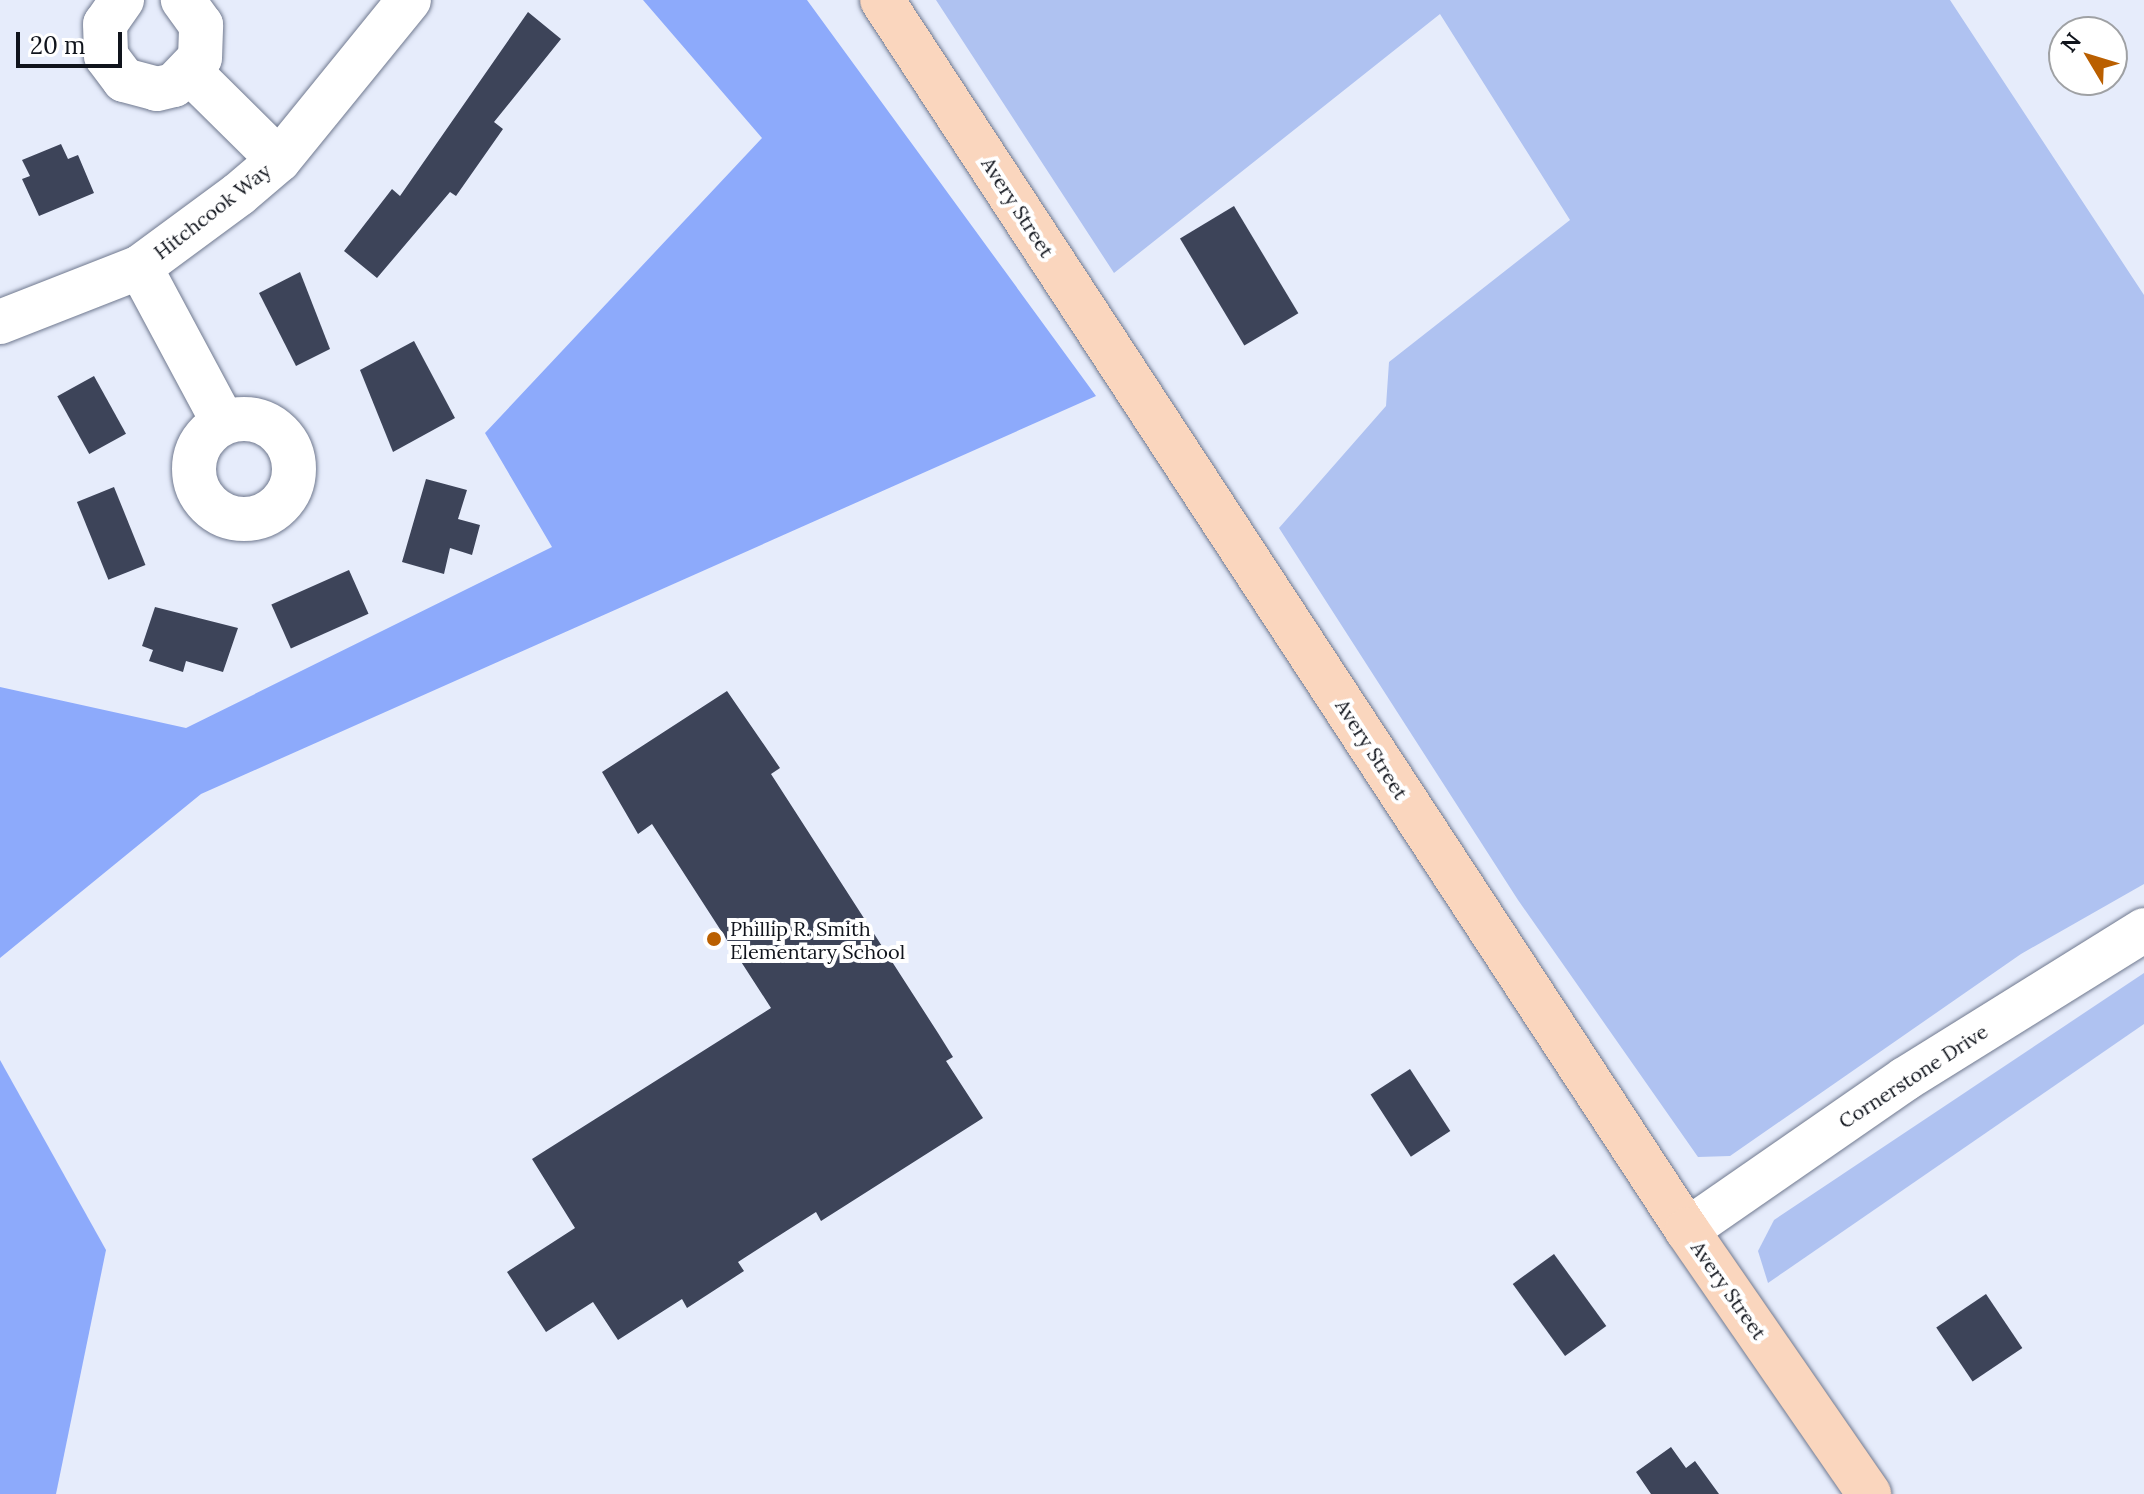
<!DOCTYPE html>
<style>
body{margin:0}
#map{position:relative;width:2144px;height:1494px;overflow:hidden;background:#e6ecfb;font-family:Lora,serif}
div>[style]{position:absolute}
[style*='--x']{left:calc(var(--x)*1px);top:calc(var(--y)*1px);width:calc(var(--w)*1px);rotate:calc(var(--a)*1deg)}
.green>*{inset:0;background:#afc2f1}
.forest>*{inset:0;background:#8daafb}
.building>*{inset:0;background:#3d4459;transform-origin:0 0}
.roads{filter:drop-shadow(0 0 2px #70798f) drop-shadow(0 0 2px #70798f)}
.minor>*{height:44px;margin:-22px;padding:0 22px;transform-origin:22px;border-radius:22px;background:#fff}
.minor>.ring{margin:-22px;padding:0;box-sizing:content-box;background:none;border:44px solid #fff;border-radius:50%}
.major>*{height:44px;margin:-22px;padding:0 22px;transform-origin:22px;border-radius:22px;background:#fad6be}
.dots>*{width:22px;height:22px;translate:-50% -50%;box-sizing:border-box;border:4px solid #fff;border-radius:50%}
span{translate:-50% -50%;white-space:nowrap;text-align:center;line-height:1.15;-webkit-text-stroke:8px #fff;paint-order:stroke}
.street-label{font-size:20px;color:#10141c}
.poi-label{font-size:20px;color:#10141c}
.left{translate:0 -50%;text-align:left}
.north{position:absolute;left:2048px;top:16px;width:80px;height:80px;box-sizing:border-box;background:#fff;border:2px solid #9fa1a4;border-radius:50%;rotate:308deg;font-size:22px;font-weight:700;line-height:32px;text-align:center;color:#10141c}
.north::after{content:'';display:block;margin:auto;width:28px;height:36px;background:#ba5f00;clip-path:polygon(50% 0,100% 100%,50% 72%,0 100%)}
.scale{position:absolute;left:16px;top:32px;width:106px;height:36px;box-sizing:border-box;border:4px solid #10141c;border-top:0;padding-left:10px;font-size:24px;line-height:28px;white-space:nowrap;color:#10141c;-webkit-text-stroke:6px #fff;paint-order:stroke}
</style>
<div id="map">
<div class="green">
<i style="clip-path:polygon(936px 0,1950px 0,2144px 295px,2144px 884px,2021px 954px,1730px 1156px,1698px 1157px,1518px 900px,1279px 528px,1386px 406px,1389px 362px,1570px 220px,1440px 14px,1114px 273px)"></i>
<i style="clip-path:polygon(2144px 973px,2144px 1024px,1768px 1283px,1758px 1251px,1774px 1220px)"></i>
</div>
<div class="forest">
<i style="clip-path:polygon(643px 0,807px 0,1096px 396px,201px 794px,0 958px,0 687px,186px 728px,552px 547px,485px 433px,762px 138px)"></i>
<i style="clip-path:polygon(0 1060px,106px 1250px,56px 1494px,0 1494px)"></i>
</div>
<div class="building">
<i style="clip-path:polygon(528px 12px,561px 39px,494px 122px,503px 129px,456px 196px,450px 192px,377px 278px,344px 251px,392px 189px,400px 196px)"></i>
<i style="clip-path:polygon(61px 144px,68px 159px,78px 155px,94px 193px,39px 216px,22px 179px,30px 176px,22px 160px)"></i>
<i style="left:1234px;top:206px;width:125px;height:63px;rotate:59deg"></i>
<i style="clip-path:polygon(300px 272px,330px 349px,296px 366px,259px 293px)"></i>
<i style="clip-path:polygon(414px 341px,455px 418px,393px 452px,360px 370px)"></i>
<i style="left:94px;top:376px;width:66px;height:42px;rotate:61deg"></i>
<i style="clip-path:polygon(426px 479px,467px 490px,458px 519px,480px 525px,472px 555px,450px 548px,444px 574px,402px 562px)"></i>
<i style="left:114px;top:487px;width:84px;height:40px;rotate:68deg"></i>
<i style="left:349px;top:570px;width:48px;height:85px;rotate:66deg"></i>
<i style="clip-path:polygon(155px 607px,238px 628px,223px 672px,186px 661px,183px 672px,149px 661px,153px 650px,142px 646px)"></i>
<i style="clip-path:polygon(727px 691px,780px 768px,771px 774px,938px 1033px,953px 1057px,946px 1061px,983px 1118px,821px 1221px,816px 1212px,738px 1262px,744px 1271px,687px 1308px,682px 1299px,618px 1340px,593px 1302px,546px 1332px,507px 1272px,575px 1228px,532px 1159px,771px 1008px,652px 824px,638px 834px,602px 772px)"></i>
<i style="left:1410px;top:1069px;width:74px;height:47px;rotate:57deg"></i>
<i style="left:1554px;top:1254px;width:89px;height:51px;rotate:54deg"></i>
<i style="left:1986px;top:1294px;width:65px;height:60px;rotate:56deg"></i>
<i style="clip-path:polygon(1671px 1447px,1686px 1468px,1695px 1461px,1719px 1494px,1651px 1494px,1636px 1472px)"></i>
</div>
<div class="roads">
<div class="minor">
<i style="--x:122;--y:0;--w:29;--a:125"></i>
<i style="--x:105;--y:24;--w:32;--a:88"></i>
<i style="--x:106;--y:56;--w:30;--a:53"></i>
<i style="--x:124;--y:80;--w:34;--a:15"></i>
<i style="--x:157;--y:89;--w:17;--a:-13"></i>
<i style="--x:174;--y:85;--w:37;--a:-46"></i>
<i style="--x:200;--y:58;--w:33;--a:-88"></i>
<i style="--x:201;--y:25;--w:31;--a:-126"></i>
<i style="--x:190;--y:72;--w:125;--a:44.7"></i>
<i style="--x:140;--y:267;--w:176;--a:61.8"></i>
<i style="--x:0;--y:322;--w:150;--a:-21.4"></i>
<i style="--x:140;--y:267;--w:123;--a:-36.4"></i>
<i style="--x:239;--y:194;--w:52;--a:-40.4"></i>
<i style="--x:279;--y:160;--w:206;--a:-50.9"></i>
<i class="ring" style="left:194px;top:419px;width:56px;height:56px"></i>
<i style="--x:1687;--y:1230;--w:265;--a:-34.7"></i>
<i style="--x:1905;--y:1079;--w:282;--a:-31.9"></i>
</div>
<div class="major">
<i style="--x:882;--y:0;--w:1470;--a:56.8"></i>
<i style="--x:1687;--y:1230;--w:321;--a:55.4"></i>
</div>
</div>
<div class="dots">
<i style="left:714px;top:939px;background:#ba5f00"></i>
</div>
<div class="street-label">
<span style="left:1018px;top:207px;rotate:57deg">Avery Street</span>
<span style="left:212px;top:211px;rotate:-38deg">Hitchcook Way</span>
<span style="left:1372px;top:749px;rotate:57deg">Avery Street</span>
<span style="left:1913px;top:1076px;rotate:-33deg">Cornerstone Drive</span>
<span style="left:1729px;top:1290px;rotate:55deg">Avery Street</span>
</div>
<div class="poi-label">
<span class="left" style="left:730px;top:940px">Phillip R. Smith<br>Elementary School</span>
</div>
<div class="north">N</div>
<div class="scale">20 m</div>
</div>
